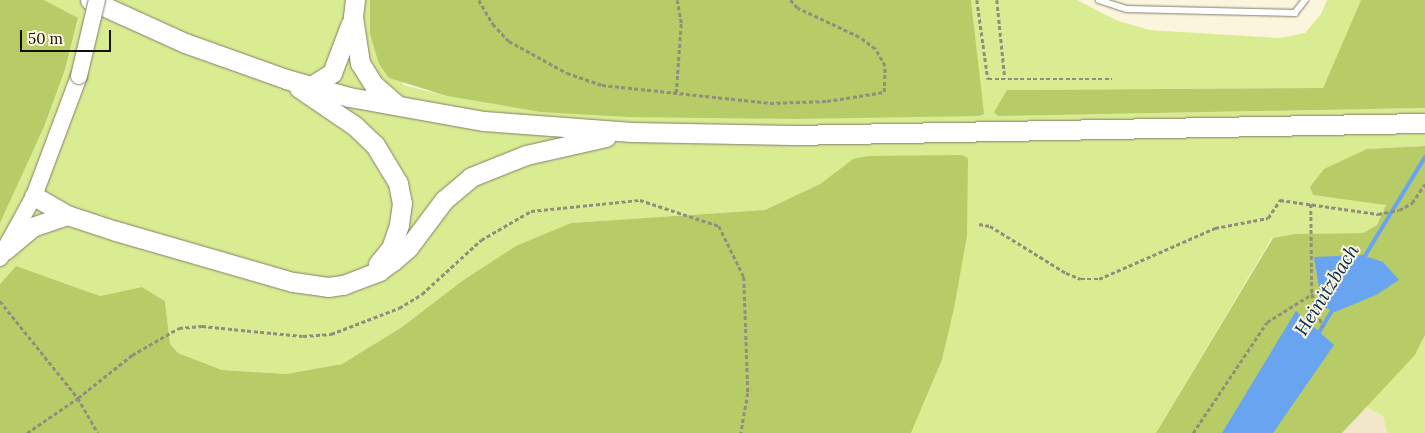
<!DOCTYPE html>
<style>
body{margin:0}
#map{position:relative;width:1425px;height:433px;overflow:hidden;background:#fcf5dd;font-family:Lora,serif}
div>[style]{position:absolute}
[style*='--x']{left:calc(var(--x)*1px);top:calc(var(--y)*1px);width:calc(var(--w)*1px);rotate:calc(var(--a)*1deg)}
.built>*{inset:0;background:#f2e8c9}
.green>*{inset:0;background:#d9ec92}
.forest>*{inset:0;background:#b7cb67}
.water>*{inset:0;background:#69a4f0}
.stream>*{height:4px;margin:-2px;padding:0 2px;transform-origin:2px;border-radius:2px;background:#69a4f0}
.path>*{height:2.5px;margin-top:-1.25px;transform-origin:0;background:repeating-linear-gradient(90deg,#928e7d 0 4px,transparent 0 6.5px)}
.roads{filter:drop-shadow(0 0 1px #847d68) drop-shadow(0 0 1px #847d68)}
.service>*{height:5.5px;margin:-2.75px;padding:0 2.75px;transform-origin:2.75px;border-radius:2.75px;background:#fff}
.secondary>*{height:16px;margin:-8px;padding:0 8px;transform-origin:8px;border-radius:8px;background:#fff}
.trunk>*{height:19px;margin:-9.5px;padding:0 9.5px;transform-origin:9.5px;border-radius:9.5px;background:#fff}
.bridges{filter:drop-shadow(0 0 1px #847d68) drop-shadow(0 0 1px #847d68)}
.secondary-bridge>*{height:16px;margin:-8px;padding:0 8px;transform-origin:8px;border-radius:8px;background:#fff}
span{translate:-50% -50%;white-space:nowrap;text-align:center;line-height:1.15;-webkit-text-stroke:4px #fcf5dd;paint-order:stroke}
.water-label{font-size:19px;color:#022a59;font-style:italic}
.scale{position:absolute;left:20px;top:30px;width:91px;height:22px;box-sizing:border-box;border:2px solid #131109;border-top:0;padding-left:6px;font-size:15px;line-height:18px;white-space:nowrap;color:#131109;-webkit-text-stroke:4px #fcf5dd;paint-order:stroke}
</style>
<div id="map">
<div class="built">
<i style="clip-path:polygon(1364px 406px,1383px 416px,1387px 433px,1342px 433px)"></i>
</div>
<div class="green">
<i style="clip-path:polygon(44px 0,370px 0,370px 34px,404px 85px,447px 96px,540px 112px,793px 119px,983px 114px,971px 0,1077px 0,1116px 20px,1149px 30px,1280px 38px,1305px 33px,1321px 14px,1327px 0,1361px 0,1323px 88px,1007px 90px,998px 116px,1425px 108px,1425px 146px,1367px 149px,1378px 202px,1386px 205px,1377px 225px,1363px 233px,1294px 234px,1272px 238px,1156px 433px,911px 433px,942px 360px,967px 236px,853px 159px,820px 184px,765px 210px,571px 223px,516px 247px,462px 281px,402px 327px,342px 364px,286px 374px,222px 370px,178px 353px,170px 344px,165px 301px,142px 287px,100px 296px,16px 266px,0 284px,0 223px,44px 127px,65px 71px,78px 19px)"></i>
<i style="clip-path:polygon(1425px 335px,1425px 433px,1387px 433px,1383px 416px,1364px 406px,1415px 355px)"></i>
</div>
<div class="forest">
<i style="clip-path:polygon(0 0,44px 0,78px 18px,65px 70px,44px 127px,0 223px)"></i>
<i style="clip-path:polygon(370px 0,971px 0,984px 114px,979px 116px,793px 119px,629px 117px,540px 112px,447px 96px,389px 78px,379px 64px,370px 34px)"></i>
<i style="clip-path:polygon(1361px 0,1425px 0,1425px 108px,998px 116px,994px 112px,1007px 90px,1323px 88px)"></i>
<i style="clip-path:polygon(1425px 146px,1425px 335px,1415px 355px,1342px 433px,1156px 433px,1273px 238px,1294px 234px,1363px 233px,1377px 225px,1386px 205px,1313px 195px,1310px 187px,1324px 169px,1367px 149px)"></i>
<i style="clip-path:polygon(962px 155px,968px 158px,967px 236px,954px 308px,942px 360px,911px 433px,0 433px,0 284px,16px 266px,100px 296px,142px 287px,165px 301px,170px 344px,178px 353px,222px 370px,286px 374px,342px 364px,402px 327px,462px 281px,516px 246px,571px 223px,765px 210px,820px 184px,853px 159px,869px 156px)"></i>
</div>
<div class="water">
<i style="clip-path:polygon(1362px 255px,1383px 262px,1399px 280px,1376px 295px,1335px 312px,1322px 306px,1314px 257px)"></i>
<i style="clip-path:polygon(1296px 311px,1334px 345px,1273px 433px,1222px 433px)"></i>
</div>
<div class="stream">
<i style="--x:1363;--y:259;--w:119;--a:-58.7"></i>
<i style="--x:1318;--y:334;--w:33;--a:-59"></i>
</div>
<div class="path">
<i style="--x:479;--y:0;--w:28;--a:60"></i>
<i style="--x:493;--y:24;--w:23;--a:47"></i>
<i style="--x:509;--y:41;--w:66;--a:28.9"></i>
<i style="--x:567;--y:73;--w:37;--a:19"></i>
<i style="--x:602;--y:85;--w:169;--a:6.1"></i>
<i style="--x:770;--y:103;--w:57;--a:-2"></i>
<i style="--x:827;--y:101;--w:58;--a:-9"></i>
<i style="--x:884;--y:92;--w:26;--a:-88"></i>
<i style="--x:885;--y:66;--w:20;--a:-120"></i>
<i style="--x:875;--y:49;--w:20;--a:-143"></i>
<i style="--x:859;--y:37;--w:68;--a:-154.9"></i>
<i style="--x:797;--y:8;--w:11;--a:-131"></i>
<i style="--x:977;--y:0;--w:80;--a:82.1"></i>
<i style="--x:988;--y:79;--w:124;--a:0"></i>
<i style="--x:997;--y:0;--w:79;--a:84.2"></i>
<i style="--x:676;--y:93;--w:70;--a:-85.9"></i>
<i style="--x:681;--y:23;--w:23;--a:-100"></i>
<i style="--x:1311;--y:204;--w:90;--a:89.4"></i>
<i style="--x:1312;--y:294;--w:35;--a:72"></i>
<i style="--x:979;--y:224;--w:11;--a:10"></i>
<i style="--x:990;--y:226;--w:89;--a:31.7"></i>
<i style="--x:1066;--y:273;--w:16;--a:22"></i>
<i style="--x:1081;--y:279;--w:18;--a:0"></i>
<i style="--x:1099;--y:279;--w:127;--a:-23.7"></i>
<i style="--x:1215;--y:228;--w:54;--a:-10.7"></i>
<i style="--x:1268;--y:218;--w:22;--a:-56"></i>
<i style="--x:1280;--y:200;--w:99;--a:8.1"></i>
<i style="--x:1378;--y:214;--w:21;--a:-11"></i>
<i style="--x:1399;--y:210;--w:15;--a:-28"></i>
<i style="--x:1412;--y:203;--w:23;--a:-56"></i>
<i style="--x:0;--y:301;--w:124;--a:51.2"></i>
<i style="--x:78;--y:398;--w:40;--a:60.3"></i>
<i style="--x:27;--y:433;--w:62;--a:-34.5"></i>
<i style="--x:78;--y:398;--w:69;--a:-38.5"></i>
<i style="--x:132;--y:355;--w:54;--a:-29.9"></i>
<i style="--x:179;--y:328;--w:23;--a:-5"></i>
<i style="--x:202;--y:326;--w:101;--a:5.7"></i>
<i style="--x:303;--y:336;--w:28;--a:-4"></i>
<i style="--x:331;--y:334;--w:73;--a:-20.9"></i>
<i style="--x:399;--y:308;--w:27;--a:-31"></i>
<i style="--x:422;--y:294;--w:80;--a:-42.5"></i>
<i style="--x:481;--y:240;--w:58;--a:-30.1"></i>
<i style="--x:531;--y:211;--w:110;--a:-5.8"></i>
<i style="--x:640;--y:200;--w:83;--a:18.2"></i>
<i style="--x:719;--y:226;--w:57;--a:63.9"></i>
<i style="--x:744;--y:277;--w:116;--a:88"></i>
<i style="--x:748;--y:393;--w:41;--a:99.9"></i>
<i style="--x:1193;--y:433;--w:133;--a:-56.3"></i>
<i style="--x:1267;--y:322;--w:53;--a:-31.9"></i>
</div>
<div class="roads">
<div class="service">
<i style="--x:1099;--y:0;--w:29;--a:18"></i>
<i style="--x:1127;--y:9;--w:168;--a:1.4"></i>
<i style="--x:1295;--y:13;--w:16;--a:-52"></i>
</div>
<div class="secondary">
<i style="--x:0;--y:258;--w:71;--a:-61.3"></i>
<i style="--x:34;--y:196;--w:128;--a:-69.4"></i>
</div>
<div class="trunk">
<i style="--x:90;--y:0;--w:104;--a:24.4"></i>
<i style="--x:185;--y:43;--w:107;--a:19.6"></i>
<i style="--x:286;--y:79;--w:66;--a:15.9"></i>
<i style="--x:349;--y:97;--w:137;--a:10.1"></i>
<i style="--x:484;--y:121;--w:148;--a:4.3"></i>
<i style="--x:632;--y:132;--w:160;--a:1.1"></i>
<i style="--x:792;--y:135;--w:633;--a:-1.09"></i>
<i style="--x:355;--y:0;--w:17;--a:97"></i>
<i style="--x:353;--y:17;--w:47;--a:81.3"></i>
<i style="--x:360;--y:63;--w:26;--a:58"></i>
<i style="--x:374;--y:85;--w:30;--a:41"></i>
<i style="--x:311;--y:86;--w:25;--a:-32"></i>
<i style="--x:332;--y:73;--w:53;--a:-69.2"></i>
<i style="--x:299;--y:88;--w:68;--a:34.2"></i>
<i style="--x:355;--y:126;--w:28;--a:44"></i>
<i style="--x:375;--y:145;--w:44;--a:58.8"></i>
<i style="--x:398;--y:183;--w:20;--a:79"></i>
<i style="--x:402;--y:203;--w:22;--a:98"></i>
<i style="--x:399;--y:225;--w:24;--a:109"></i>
<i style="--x:391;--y:248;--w:21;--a:129"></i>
<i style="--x:34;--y:196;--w:38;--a:30"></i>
<i style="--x:67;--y:215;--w:52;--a:18.1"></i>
<i style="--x:116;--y:231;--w:184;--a:16.1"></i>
<i style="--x:293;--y:282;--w:35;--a:8"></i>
<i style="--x:328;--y:287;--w:15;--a:-8"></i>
<i style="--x:343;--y:285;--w:39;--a:-21"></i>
<i style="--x:379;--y:271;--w:17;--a:-36"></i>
<i style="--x:393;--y:261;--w:20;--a:-41"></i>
<i style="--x:408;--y:248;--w:60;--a:-53.1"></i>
<i style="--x:444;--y:200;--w:35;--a:-40"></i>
<i style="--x:471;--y:177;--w:59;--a:-21.8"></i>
<i style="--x:526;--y:155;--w:82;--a:-12.7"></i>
<i style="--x:5;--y:250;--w:35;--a:-40"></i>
<i style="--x:32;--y:227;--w:37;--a:-19"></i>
</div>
</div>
<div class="bridges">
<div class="secondary-bridge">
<i style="--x:79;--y:76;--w:78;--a:-76.7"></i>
</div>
</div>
<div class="water-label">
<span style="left:1327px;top:290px;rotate:-58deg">Heinitzbach</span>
</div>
<div class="scale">50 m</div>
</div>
